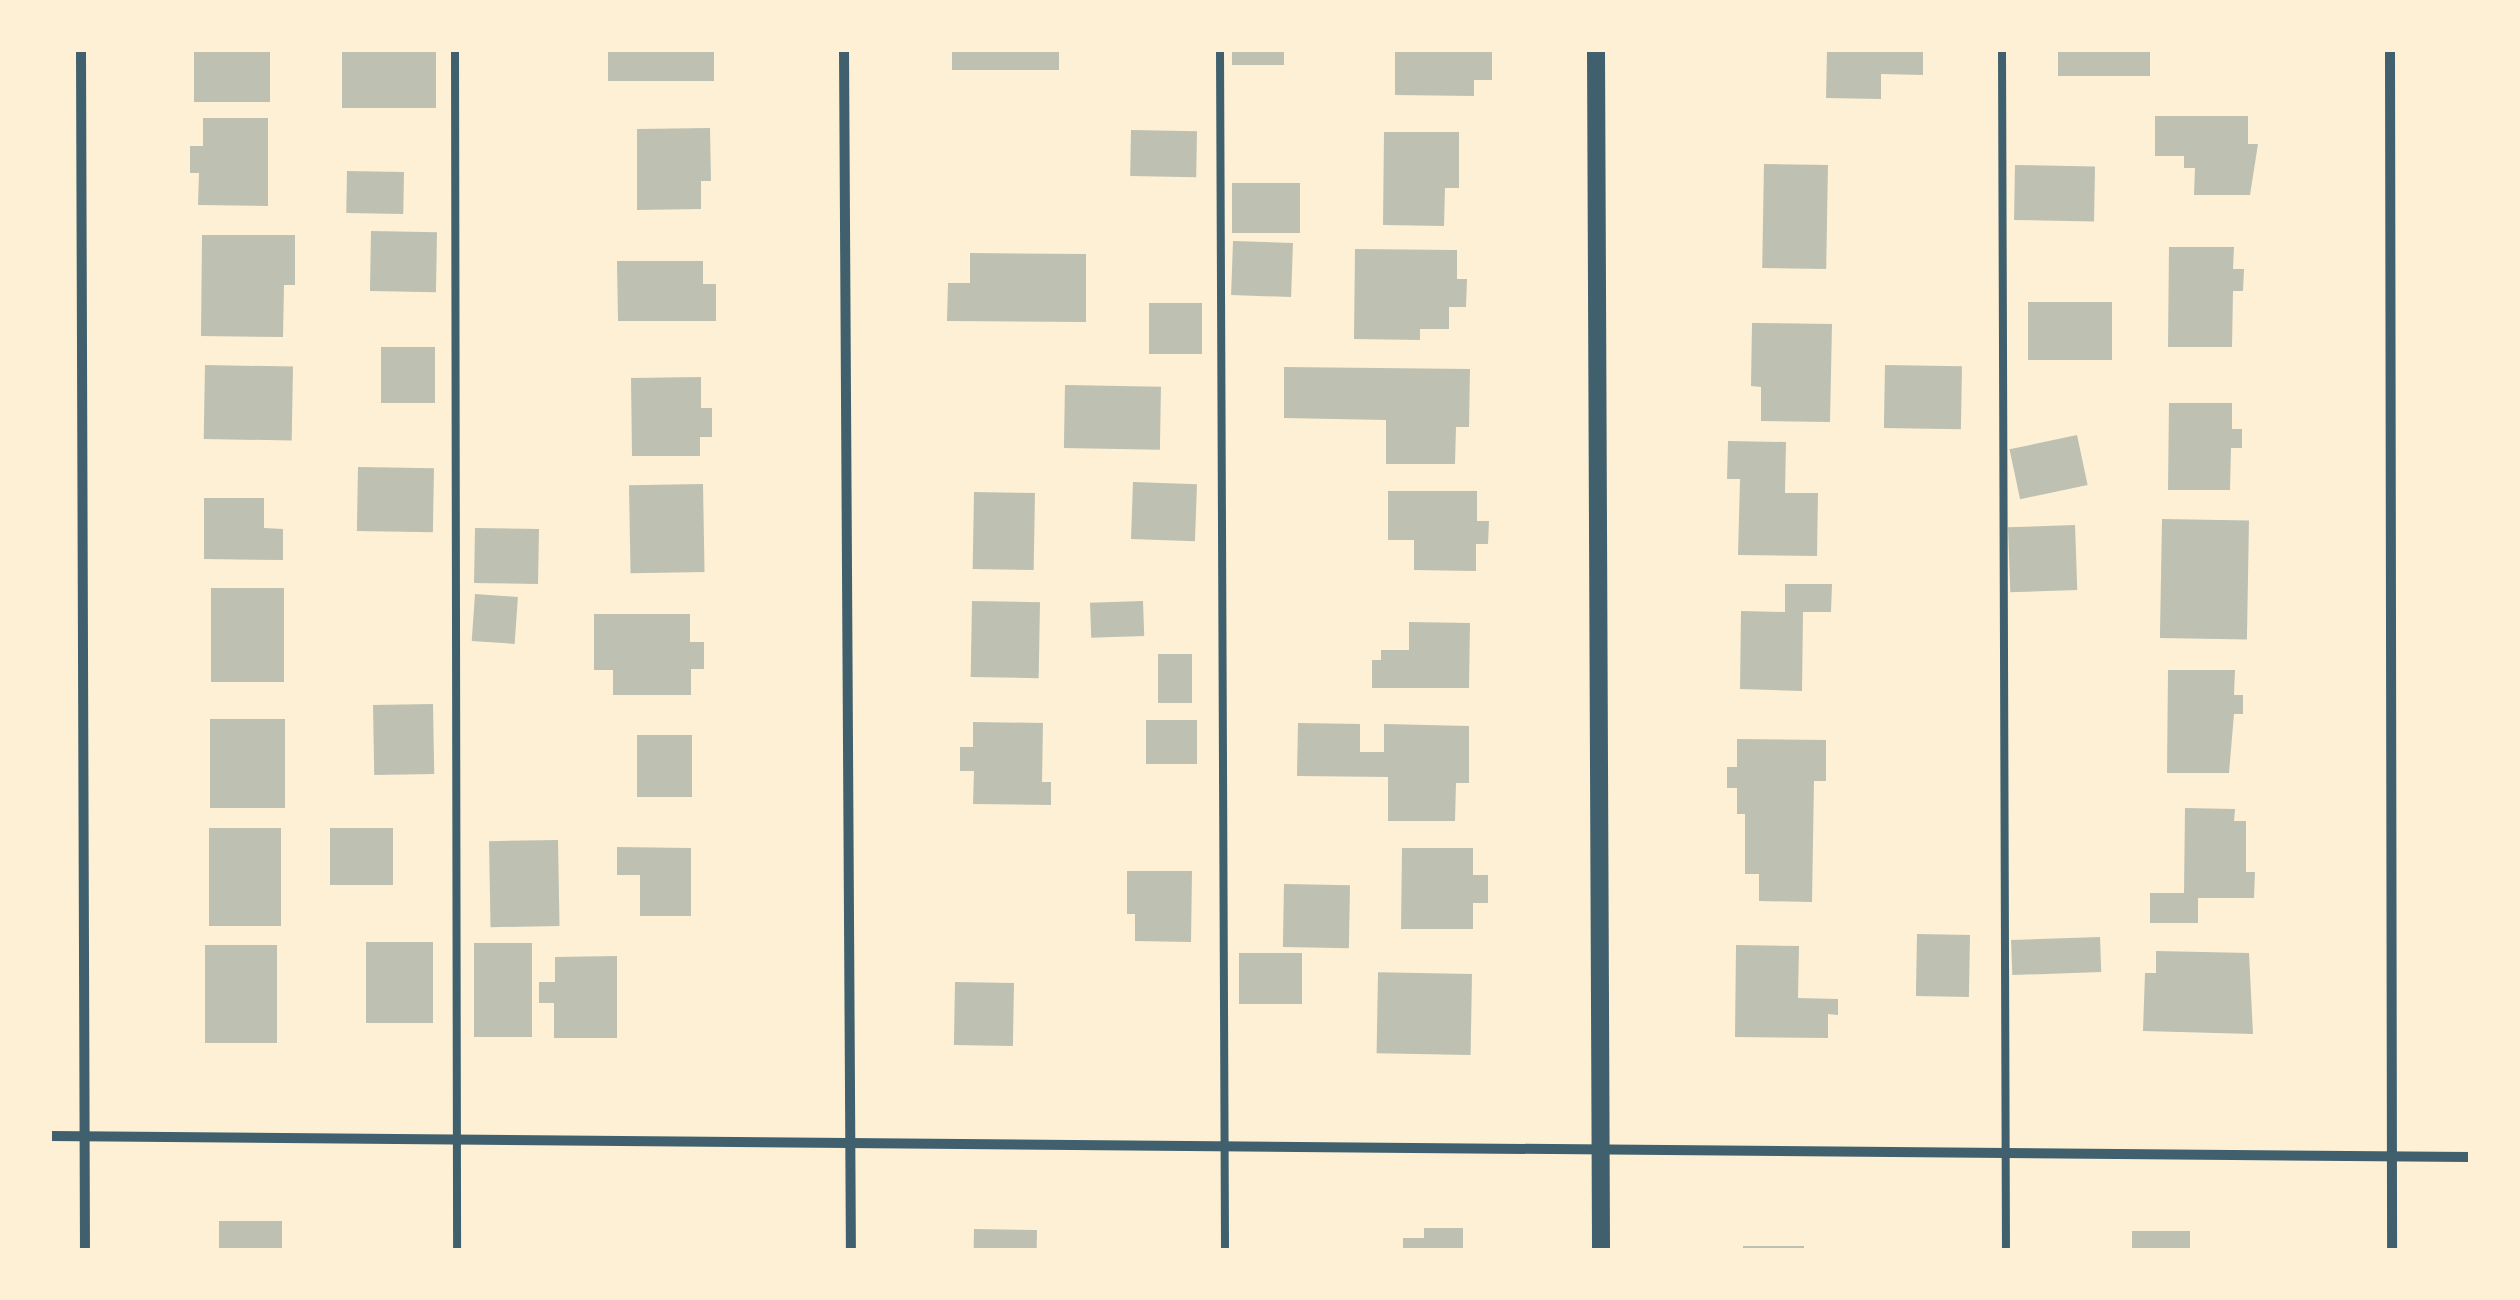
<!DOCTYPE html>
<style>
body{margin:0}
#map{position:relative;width:2520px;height:1300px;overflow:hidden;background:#fdf0d5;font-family:"Playfair Display",serif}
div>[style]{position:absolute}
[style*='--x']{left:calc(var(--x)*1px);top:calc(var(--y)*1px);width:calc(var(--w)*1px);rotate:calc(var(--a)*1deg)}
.building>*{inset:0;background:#bec0b2;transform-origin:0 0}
.service>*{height:8px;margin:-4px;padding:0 4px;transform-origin:4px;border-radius:4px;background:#3f606c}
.minor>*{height:10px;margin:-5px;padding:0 5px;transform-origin:5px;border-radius:5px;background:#3f606c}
.tertiary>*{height:18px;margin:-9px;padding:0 9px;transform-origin:9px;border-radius:9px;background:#3f606c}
span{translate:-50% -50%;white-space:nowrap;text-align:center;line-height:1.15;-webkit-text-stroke:10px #fdf0d5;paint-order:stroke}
.frame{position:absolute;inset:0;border:52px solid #fdf0d5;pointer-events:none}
</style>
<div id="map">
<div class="building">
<i style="left:270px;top:50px;width:52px;height:76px;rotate:90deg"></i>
<i style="left:342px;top:50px;width:94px;height:58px"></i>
<i style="left:608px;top:50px;width:106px;height:31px"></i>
<i style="left:952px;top:50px;width:107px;height:20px"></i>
<i style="left:1232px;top:50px;width:52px;height:15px"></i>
<i style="clip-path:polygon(1395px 50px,1492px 50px,1492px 80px,1474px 80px,1474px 96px,1395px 95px)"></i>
<i style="clip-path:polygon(1827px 50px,1923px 50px,1923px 75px,1881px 74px,1881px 99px,1826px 98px)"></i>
<i style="left:2058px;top:50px;width:92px;height:26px"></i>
<i style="clip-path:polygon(2155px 116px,2248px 116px,2248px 144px,2258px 144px,2250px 195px,2194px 195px,2195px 168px,2184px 168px,2184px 156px,2155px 156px)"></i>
<i style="clip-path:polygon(203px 118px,268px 118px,268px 206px,198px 205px,199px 173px,190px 173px,190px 146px,203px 146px)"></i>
<i style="clip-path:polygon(710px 128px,711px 181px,701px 181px,701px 209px,637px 210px,637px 129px)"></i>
<i style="left:1131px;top:130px;width:66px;height:46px;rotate:1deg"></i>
<i style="clip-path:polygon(1384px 132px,1459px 132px,1459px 188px,1445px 188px,1444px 226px,1383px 225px)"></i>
<i style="left:1764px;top:164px;width:64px;height:104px;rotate:1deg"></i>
<i style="left:2015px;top:165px;width:80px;height:55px;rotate:1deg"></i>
<i style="left:347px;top:171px;width:57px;height:42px;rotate:1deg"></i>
<i style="left:1300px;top:183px;width:50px;height:68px;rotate:90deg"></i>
<i style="left:371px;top:231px;width:66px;height:60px;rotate:1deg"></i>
<i style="clip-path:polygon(202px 235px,295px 235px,295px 285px,284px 285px,283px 337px,201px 336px)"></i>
<i style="left:1233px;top:241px;width:60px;height:54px;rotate:2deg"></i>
<i style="clip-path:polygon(2169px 247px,2234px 247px,2233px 269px,2244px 269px,2243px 291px,2233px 291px,2232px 347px,2168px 347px)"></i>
<i style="clip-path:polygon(1355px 249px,1457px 250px,1457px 279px,1467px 279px,1466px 307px,1449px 307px,1449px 329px,1420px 329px,1420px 340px,1354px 339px)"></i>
<i style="clip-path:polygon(970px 253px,1086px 254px,1086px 322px,947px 321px,948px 283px,970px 283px)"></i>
<i style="clip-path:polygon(617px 261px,703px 261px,703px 284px,716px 284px,716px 321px,618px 321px)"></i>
<i style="left:2028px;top:302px;width:84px;height:58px"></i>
<i style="left:1149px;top:303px;width:53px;height:51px"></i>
<i style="clip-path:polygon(1752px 323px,1832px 324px,1830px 422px,1761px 421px,1761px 387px,1751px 386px)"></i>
<i style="left:435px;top:347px;width:56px;height:54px;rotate:90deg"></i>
<i style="left:205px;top:365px;width:88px;height:74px;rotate:1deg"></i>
<i style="left:1885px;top:365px;width:77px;height:63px;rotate:1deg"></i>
<i style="clip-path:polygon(1284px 367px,1470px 369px,1469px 427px,1456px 427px,1455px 464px,1386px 464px,1386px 420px,1284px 418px)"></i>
<i style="clip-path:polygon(701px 377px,701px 408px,712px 408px,712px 437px,700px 437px,700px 456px,632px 456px,631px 378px)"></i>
<i style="left:1065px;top:385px;width:96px;height:63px;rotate:1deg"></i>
<i style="clip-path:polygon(2169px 403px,2232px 403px,2232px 429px,2242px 429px,2242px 448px,2231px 448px,2230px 490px,2168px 490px)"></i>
<i style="left:2077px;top:435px;width:51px;height:69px;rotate:78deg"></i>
<i style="clip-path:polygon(1728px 441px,1786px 442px,1785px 493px,1818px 493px,1817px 556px,1738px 555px,1740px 479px,1727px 479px)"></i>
<i style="left:358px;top:467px;width:76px;height:64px;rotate:1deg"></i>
<i style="left:1133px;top:482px;width:64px;height:57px;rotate:2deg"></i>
<i style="left:703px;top:484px;width:88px;height:74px;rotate:89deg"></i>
<i style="clip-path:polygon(1388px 491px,1477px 491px,1477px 521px,1489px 521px,1488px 544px,1476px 544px,1476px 571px,1414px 570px,1414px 540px,1388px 540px)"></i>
<i style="left:974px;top:492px;width:61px;height:77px;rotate:1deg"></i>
<i style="clip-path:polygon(204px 498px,264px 498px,264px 528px,283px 529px,283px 560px,204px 559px)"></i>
<i style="left:2162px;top:519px;width:87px;height:119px;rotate:1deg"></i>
<i style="left:2075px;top:525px;width:65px;height:67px;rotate:88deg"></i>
<i style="left:475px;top:528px;width:64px;height:55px;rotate:1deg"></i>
<i style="clip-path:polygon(1785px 584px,1832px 584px,1831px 612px,1803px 612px,1802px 691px,1740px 689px,1741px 611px,1785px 612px)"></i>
<i style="left:211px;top:588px;width:73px;height:94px"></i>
<i style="left:475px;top:594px;width:43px;height:47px;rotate:4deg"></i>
<i style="left:972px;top:601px;width:68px;height:76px;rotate:1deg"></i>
<i style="left:1143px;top:601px;width:35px;height:53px;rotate:88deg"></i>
<i style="clip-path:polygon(594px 614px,690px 614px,690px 642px,704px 642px,704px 669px,691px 669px,691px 695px,613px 695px,613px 670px,594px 670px)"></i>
<i style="clip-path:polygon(1409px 622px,1470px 623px,1469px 688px,1372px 688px,1372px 660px,1381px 660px,1381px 650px,1409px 650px)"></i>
<i style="left:1158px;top:654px;width:34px;height:49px"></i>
<i style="clip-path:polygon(2168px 670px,2235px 670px,2234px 695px,2243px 695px,2243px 714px,2234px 714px,2229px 773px,2167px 773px)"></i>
<i style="left:433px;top:704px;width:70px;height:60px;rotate:89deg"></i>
<i style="left:210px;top:719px;width:75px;height:89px"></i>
<i style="left:1146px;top:720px;width:51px;height:44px"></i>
<i style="clip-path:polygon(973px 722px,1043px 723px,1042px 782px,1051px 782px,1051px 805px,973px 804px,974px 771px,960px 771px,960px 747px,973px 747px)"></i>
<i style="clip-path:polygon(1298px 723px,1360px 724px,1360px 752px,1384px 752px,1384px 724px,1469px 726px,1469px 783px,1456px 783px,1455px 821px,1388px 821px,1388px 777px,1297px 776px)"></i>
<i style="left:637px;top:735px;width:55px;height:62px"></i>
<i style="clip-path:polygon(1737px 739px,1826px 740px,1826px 781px,1814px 781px,1812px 902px,1759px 901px,1759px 874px,1745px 874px,1745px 814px,1737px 814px,1737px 788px,1727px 788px,1727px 767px,1737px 767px)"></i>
<i style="clip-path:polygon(2185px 808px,2235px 809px,2234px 821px,2246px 821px,2246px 872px,2255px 872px,2254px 898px,2198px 898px,2198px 923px,2150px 923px,2150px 893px,2184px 893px)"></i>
<i style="left:209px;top:828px;width:72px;height:98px"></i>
<i style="left:330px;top:828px;width:63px;height:57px"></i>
<i style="left:558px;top:840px;width:86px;height:69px;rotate:89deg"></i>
<i style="clip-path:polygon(617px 847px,691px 848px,691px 916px,640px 916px,640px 875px,617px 875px)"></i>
<i style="clip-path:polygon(1402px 848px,1473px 848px,1473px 875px,1488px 875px,1488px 903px,1473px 903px,1473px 929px,1401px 929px)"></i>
<i style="clip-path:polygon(1127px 871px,1192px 871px,1191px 942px,1135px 941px,1135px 914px,1127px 914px)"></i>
<i style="left:1284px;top:884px;width:66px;height:63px;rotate:1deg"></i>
<i style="left:1917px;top:934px;width:53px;height:62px;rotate:1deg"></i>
<i style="left:2100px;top:937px;width:35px;height:89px;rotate:88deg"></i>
<i style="left:366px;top:942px;width:67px;height:81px"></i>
<i style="left:474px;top:943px;width:58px;height:94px"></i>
<i style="left:205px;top:945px;width:72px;height:98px"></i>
<i style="clip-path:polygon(1736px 945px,1799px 946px,1798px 998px,1838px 999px,1838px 1015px,1828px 1014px,1828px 1038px,1735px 1037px)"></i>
<i style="clip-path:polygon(2156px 951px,2249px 953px,2253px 1034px,2143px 1031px,2145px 973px,2156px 973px)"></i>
<i style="left:1239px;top:953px;width:63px;height:51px"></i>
<i style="clip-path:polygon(617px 956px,617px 1038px,554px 1038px,554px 1003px,539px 1003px,539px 982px,555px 982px,555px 957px)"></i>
<i style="left:1472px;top:974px;width:81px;height:94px;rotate:91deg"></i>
<i style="left:955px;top:982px;width:59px;height:63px;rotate:1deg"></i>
<i style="left:219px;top:1221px;width:63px;height:29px"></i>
<i style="clip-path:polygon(1424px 1228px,1463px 1228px,1463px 1250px,1403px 1250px,1403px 1238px,1424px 1238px)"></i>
<i style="left:974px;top:1229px;width:63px;height:21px;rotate:1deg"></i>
<i style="left:2132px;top:1231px;width:58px;height:19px"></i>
<i style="left:1743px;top:1246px;width:61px;height:4px"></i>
</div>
<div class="service">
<i style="--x:455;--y:50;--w:1200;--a:89.9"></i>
<i style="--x:1220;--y:50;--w:1200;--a:89.76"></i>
<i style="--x:2002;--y:50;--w:1200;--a:89.81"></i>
</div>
<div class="minor">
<i style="--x:81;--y:50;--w:1200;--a:89.81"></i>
<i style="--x:844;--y:50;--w:1200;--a:89.67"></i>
<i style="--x:2390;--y:50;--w:1200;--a:89.9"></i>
<i style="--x:50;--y:1136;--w:2420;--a:0.5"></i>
</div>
<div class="tertiary">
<i style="--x:1596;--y:50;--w:1200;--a:89.76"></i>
</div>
<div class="frame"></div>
</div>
